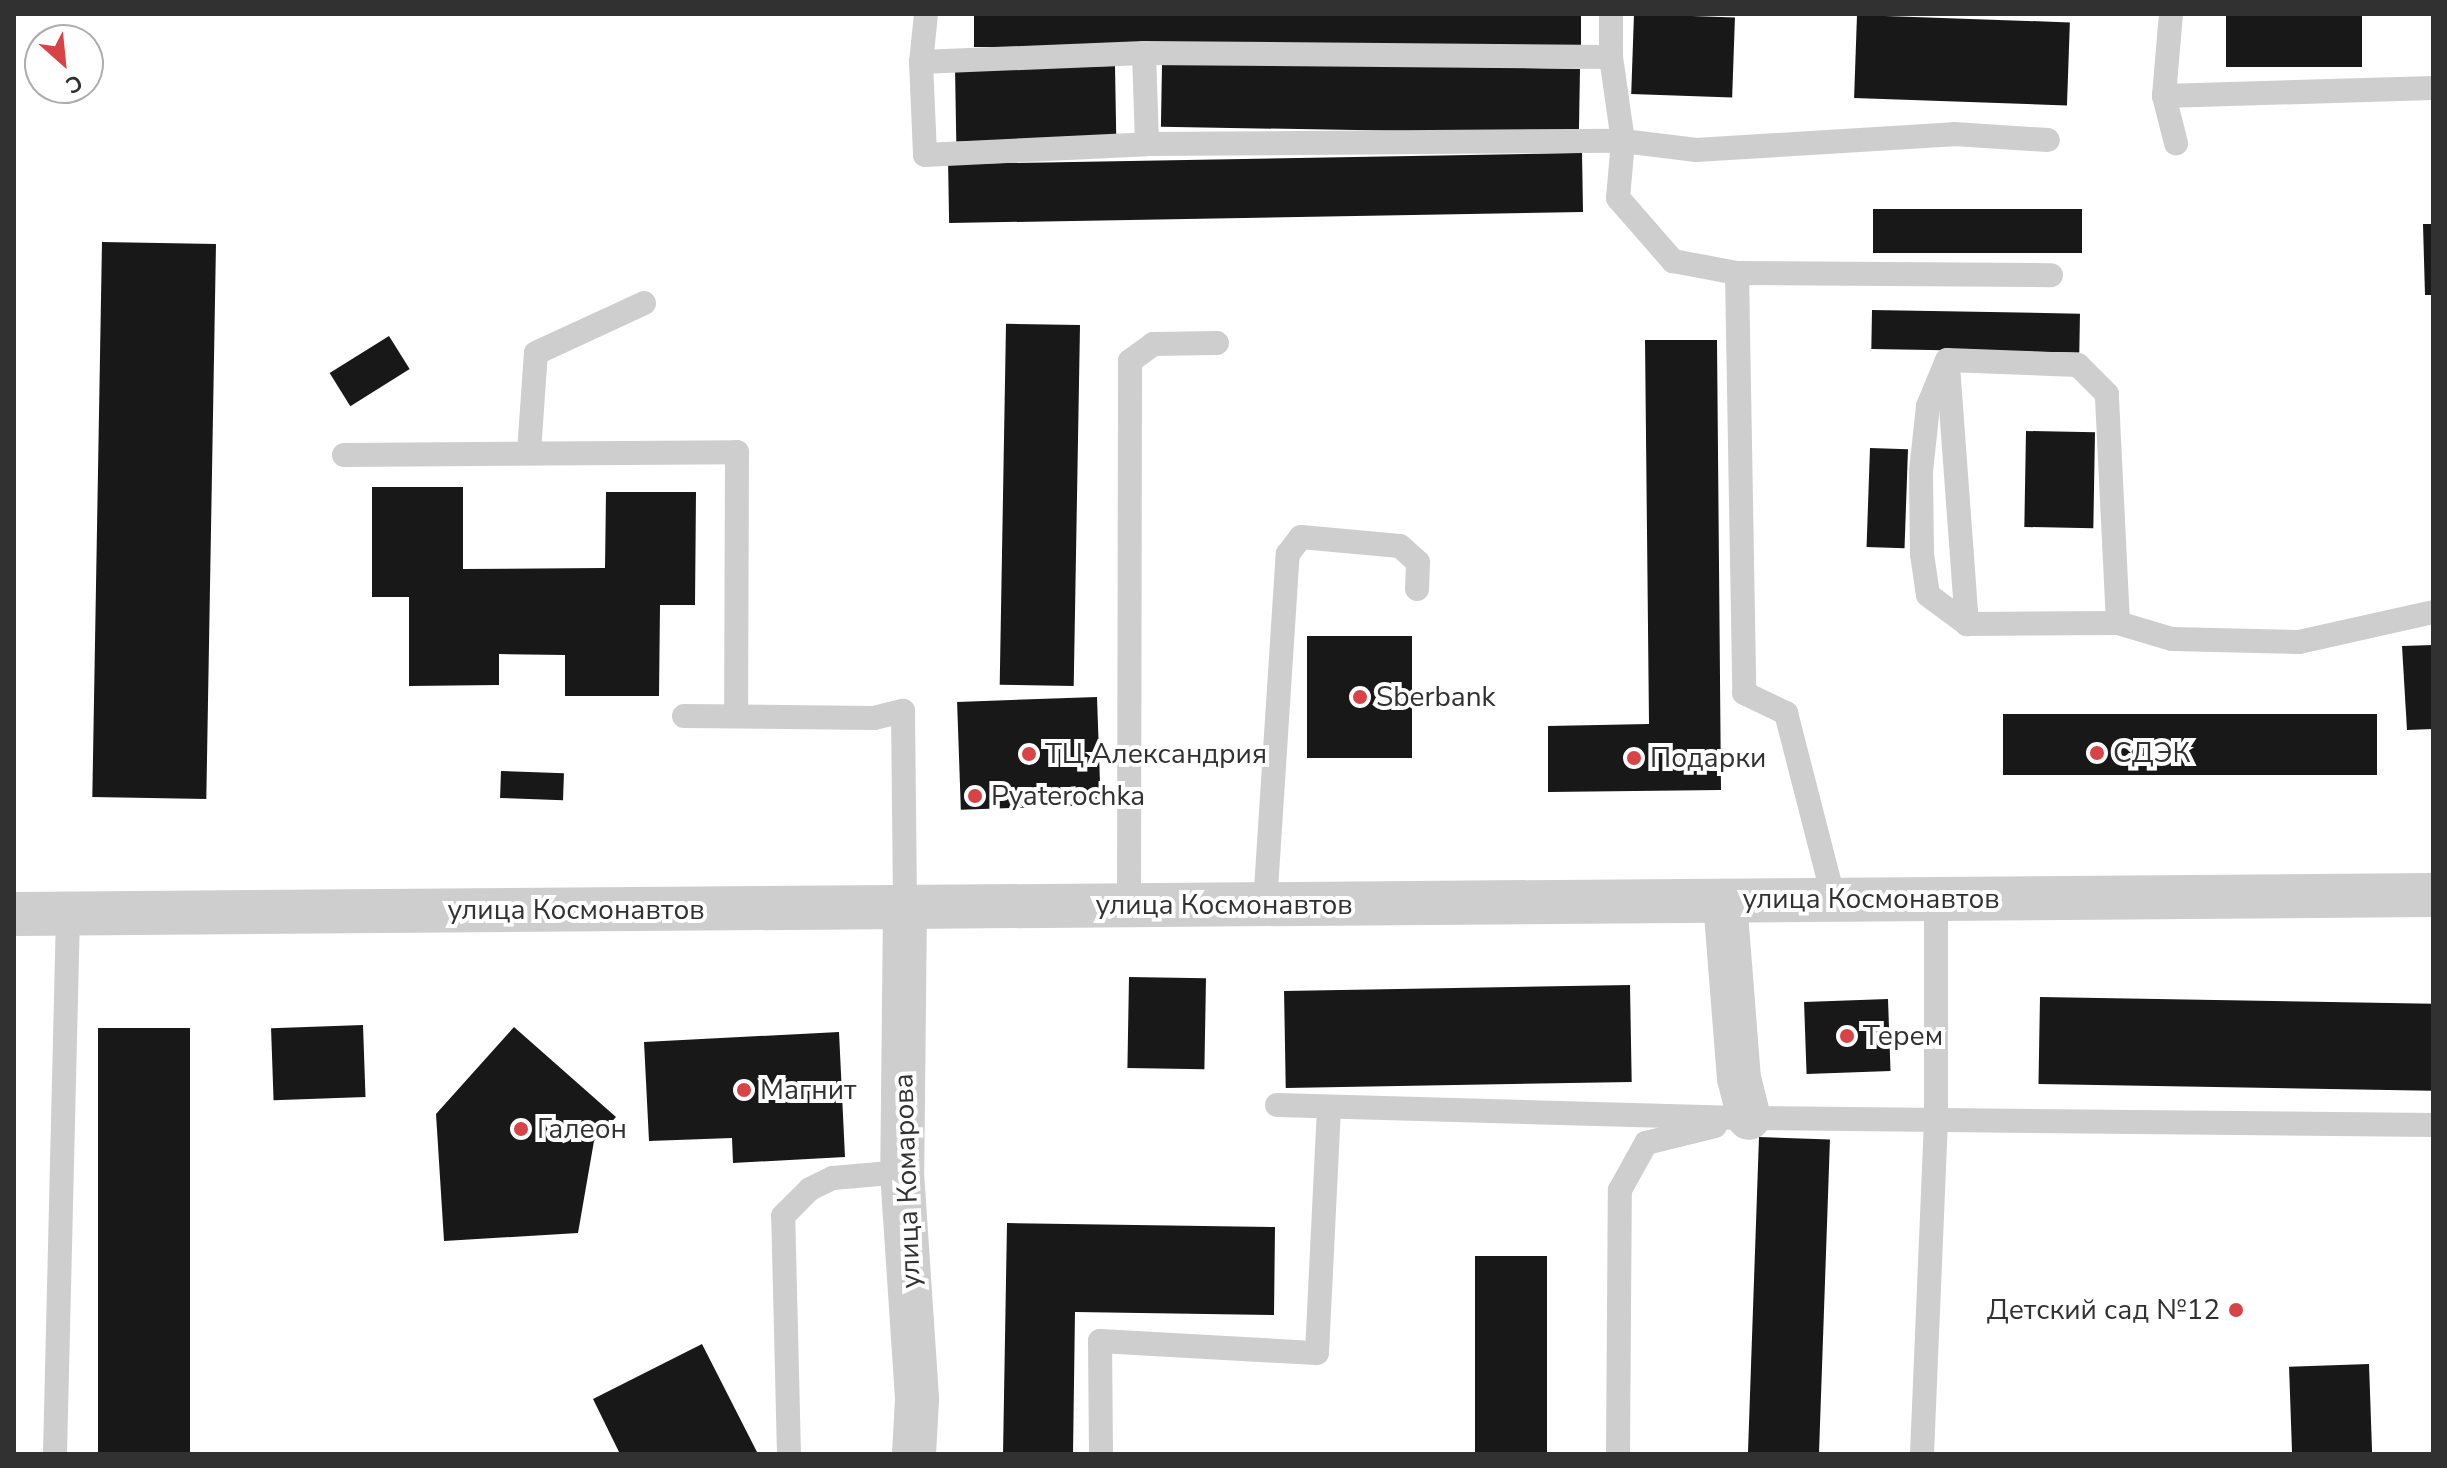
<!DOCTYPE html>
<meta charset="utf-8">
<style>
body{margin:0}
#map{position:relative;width:2447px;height:1468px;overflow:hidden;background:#fff;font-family:"Nunito Sans",sans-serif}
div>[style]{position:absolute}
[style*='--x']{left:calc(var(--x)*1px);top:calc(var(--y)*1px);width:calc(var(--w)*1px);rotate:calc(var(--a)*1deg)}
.building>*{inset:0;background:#181818;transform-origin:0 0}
.service>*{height:24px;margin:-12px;padding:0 12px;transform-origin:12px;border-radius:12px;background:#cecece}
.minor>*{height:44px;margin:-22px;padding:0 22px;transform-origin:22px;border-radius:22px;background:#cecece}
.dots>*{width:22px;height:22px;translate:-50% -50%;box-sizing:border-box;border:4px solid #fff;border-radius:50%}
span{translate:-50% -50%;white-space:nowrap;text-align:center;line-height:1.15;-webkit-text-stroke:8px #fff;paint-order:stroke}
.poi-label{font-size:28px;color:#313131}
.left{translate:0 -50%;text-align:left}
.right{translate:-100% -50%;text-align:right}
.street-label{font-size:28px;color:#313131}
.frame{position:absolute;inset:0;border:16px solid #313131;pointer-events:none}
.north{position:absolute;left:24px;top:24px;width:80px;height:80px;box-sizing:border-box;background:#fff;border:2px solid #adadad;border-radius:50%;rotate:153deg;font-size:22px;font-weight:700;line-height:32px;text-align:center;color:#313131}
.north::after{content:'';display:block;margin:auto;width:28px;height:36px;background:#d84347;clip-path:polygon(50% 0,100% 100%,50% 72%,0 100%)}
</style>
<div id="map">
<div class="building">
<i style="left:974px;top:14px;width:607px;height:33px"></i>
<i style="left:1634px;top:14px;width:101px;height:80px;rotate:2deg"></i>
<i style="left:2226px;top:14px;width:136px;height:53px"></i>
<i style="left:1857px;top:15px;width:213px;height:83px;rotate:2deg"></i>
<i style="left:1115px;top:66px;width:73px;height:160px;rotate:89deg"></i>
<i style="left:1580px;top:69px;width:65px;height:418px;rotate:91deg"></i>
<i style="left:1582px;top:153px;width:59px;height:634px;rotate:89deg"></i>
<i style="left:1873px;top:209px;width:209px;height:44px"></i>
<i style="clip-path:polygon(2423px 224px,2433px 224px,2433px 295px,2425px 295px)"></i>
<i style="left:102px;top:242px;width:114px;height:555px;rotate:1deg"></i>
<i style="left:1872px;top:310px;width:208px;height:39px;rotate:1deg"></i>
<i style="left:1080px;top:325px;width:361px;height:74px;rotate:91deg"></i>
<i style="left:389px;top:336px;width:39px;height:70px;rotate:58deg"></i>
<i style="clip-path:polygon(1645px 340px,1717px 340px,1721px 790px,1548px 792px,1548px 726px,1649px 724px)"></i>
<i style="left:2026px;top:431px;width:69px;height:96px;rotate:1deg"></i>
<i style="left:1870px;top:448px;width:38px;height:99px;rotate:2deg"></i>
<i style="clip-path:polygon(372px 487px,463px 487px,463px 569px,605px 568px,606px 492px,696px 492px,695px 605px,660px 605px,659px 696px,565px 696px,565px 655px,499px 654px,499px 685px,409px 686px,409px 597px,372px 597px)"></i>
<i style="left:1307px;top:636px;width:105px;height:122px"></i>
<i style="clip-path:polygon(2433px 645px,2433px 729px,2407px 730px,2402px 646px)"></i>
<i style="left:1097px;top:697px;width:108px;height:140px;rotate:88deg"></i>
<i style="left:2377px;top:714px;width:61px;height:374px;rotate:90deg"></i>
<i style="left:501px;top:771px;width:63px;height:27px;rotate:2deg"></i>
<i style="left:1129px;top:977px;width:77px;height:91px;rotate:1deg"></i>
<i style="left:1630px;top:985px;width:97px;height:346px;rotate:89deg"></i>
<i style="left:2040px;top:997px;width:393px;height:87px;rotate:1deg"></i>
<i style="left:1888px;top:999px;width:72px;height:84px;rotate:88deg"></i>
<i style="left:363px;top:1025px;width:72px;height:92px;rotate:88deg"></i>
<i style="clip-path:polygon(514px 1027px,616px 1117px,594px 1141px,578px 1233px,444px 1241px,436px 1114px)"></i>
<i style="left:98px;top:1028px;width:92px;height:426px"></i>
<i style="clip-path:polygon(839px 1032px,845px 1157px,733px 1163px,732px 1138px,649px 1141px,644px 1042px)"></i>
<i style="left:1759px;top:1137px;width:71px;height:317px;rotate:2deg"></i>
<i style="clip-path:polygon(1007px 1223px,1275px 1227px,1274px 1315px,1075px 1312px,1073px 1454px,1003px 1454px)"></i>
<i style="left:1475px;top:1256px;width:72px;height:198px"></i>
<i style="clip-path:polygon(702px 1344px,758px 1454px,620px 1454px,593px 1399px)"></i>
<i style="left:2369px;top:1364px;width:90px;height:80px;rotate:88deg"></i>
</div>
<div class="service">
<i style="--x:926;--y:14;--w:48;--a:95.9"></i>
<i style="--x:921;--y:62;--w:93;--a:87.5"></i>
<i style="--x:925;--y:155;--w:222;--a:-2.8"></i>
<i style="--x:1147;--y:144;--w:476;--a:-0.4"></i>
<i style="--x:1623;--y:141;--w:74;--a:7"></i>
<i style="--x:1696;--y:150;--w:258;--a:-3.5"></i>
<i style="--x:1954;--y:134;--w:94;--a:3.7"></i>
<i style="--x:1611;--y:14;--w:43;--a:90"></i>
<i style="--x:1611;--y:57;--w:85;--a:81.9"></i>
<i style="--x:1623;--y:141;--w:57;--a:95"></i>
<i style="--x:1618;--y:198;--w:84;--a:48.9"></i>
<i style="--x:1673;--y:261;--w:65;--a:10.6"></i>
<i style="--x:1737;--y:273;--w:314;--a:0.4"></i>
<i style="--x:2171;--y:14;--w:82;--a:94.9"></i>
<i style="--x:2164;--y:96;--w:49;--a:75.7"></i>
<i style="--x:1144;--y:53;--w:91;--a:88.1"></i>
<i style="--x:921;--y:62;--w:223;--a:-2.3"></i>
<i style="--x:1144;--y:53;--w:467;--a:0.5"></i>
<i style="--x:2164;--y:96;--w:269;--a:-1.7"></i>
<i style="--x:1737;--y:273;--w:420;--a:89"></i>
<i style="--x:1744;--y:693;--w:47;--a:25.5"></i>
<i style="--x:1786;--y:713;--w:193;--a:75.6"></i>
<i style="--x:1948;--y:366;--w:259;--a:85.8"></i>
<i style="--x:529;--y:452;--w:99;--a:-86"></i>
<i style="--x:536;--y:353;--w:119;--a:-24.8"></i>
<i style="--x:344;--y:455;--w:393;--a:-0.4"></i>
<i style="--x:737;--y:452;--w:263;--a:90.2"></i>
<i style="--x:2118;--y:623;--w:229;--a:-92.8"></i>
<i style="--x:2107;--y:394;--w:41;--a:-135"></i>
<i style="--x:2078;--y:365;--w:131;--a:-177.8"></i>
<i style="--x:1947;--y:360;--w:50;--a:112.4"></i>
<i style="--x:1928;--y:406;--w:66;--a:96.1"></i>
<i style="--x:1921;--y:472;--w:82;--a:89.3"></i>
<i style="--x:1922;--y:554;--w:41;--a:81.7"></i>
<i style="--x:1928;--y:595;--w:49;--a:36.6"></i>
<i style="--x:1967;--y:624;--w:151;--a:-0.4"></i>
<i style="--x:2118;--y:623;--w:56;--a:16.5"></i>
<i style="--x:2172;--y:639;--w:127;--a:1.4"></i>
<i style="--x:2299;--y:642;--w:137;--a:-12.6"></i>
<i style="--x:684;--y:716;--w:190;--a:0.6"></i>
<i style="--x:874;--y:718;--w:30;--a:-14"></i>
<i style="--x:903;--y:711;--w:196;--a:89.4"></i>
<i style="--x:1129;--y:905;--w:544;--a:-89.89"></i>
<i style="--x:1130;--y:361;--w:29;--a:-36"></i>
<i style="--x:1153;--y:344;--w:64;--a:-0.9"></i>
<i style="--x:1265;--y:905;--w:352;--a:-86.3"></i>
<i style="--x:1288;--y:554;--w:21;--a:-53"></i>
<i style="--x:1301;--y:537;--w:99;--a:5.2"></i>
<i style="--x:1400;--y:546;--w:24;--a:42"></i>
<i style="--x:1418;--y:562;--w:27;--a:92"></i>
<i style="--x:1277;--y:1105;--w:472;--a:1.6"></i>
<i style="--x:1749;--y:1118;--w:684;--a:0.59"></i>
<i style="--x:55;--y:1454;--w:540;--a:-88.62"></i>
<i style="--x:789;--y:1454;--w:238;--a:-91.4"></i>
<i style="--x:783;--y:1216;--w:38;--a:-45"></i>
<i style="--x:810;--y:1189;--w:25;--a:-26"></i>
<i style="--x:833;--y:1178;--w:69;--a:-5"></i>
<i style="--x:1101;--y:1454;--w:113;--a:-90.5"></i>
<i style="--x:1100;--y:1341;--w:217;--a:3.2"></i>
<i style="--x:1317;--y:1353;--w:244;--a:-87.2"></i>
<i style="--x:1618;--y:1454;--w:264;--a:-89.6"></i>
<i style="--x:1620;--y:1190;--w:54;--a:-61"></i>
<i style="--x:1646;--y:1143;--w:71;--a:-13.8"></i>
<i style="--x:1922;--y:1454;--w:337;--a:-87.6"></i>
<i style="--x:1936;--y:1117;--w:218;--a:-90"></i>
</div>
<div class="minor">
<i style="--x:1725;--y:901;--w:178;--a:85.5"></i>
<i style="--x:1739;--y:1078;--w:41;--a:76"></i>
<i style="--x:905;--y:907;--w:265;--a:90.6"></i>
<i style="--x:902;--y:1172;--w:228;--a:86.2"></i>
<i style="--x:917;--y:1400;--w:54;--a:93.2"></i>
<i style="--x:14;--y:914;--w:2419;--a:-0.45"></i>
</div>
<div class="dots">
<i style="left:1360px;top:697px;background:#d84347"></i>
<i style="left:2097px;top:753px;background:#d84347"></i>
<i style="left:1029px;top:754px;background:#d84347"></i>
<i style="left:1634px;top:758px;background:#d84347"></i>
<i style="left:975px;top:796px;background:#d84347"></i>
<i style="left:1847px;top:1036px;background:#d84347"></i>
<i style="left:744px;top:1090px;background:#d84347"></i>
<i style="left:521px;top:1129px;background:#d84347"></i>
<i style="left:2236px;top:1310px;background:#d84347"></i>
</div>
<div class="poi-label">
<span class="left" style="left:1376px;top:697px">Sberbank</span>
<span class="left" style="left:2113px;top:753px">СДЭК</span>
<span class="left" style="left:1045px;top:754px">ТЦ Александрия</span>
<span class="left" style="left:1650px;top:758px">Подарки</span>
<span class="left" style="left:991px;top:796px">Pyaterochka</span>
<span class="left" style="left:1863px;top:1036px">Терем</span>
<span class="left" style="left:760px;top:1090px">Магнит</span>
<span class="left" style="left:537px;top:1129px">Галеон</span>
<span class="right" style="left:2220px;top:1310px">Детский сад №12</span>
</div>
<div class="street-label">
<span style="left:1871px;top:899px">улица Космонавтов</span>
<span style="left:1224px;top:905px">улица Космонавтов</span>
<span style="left:576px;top:910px">улица Космонавтов</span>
<span style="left:907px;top:1181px;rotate:-92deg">улица Комарова</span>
</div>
<div class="frame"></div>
<div class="north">С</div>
</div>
